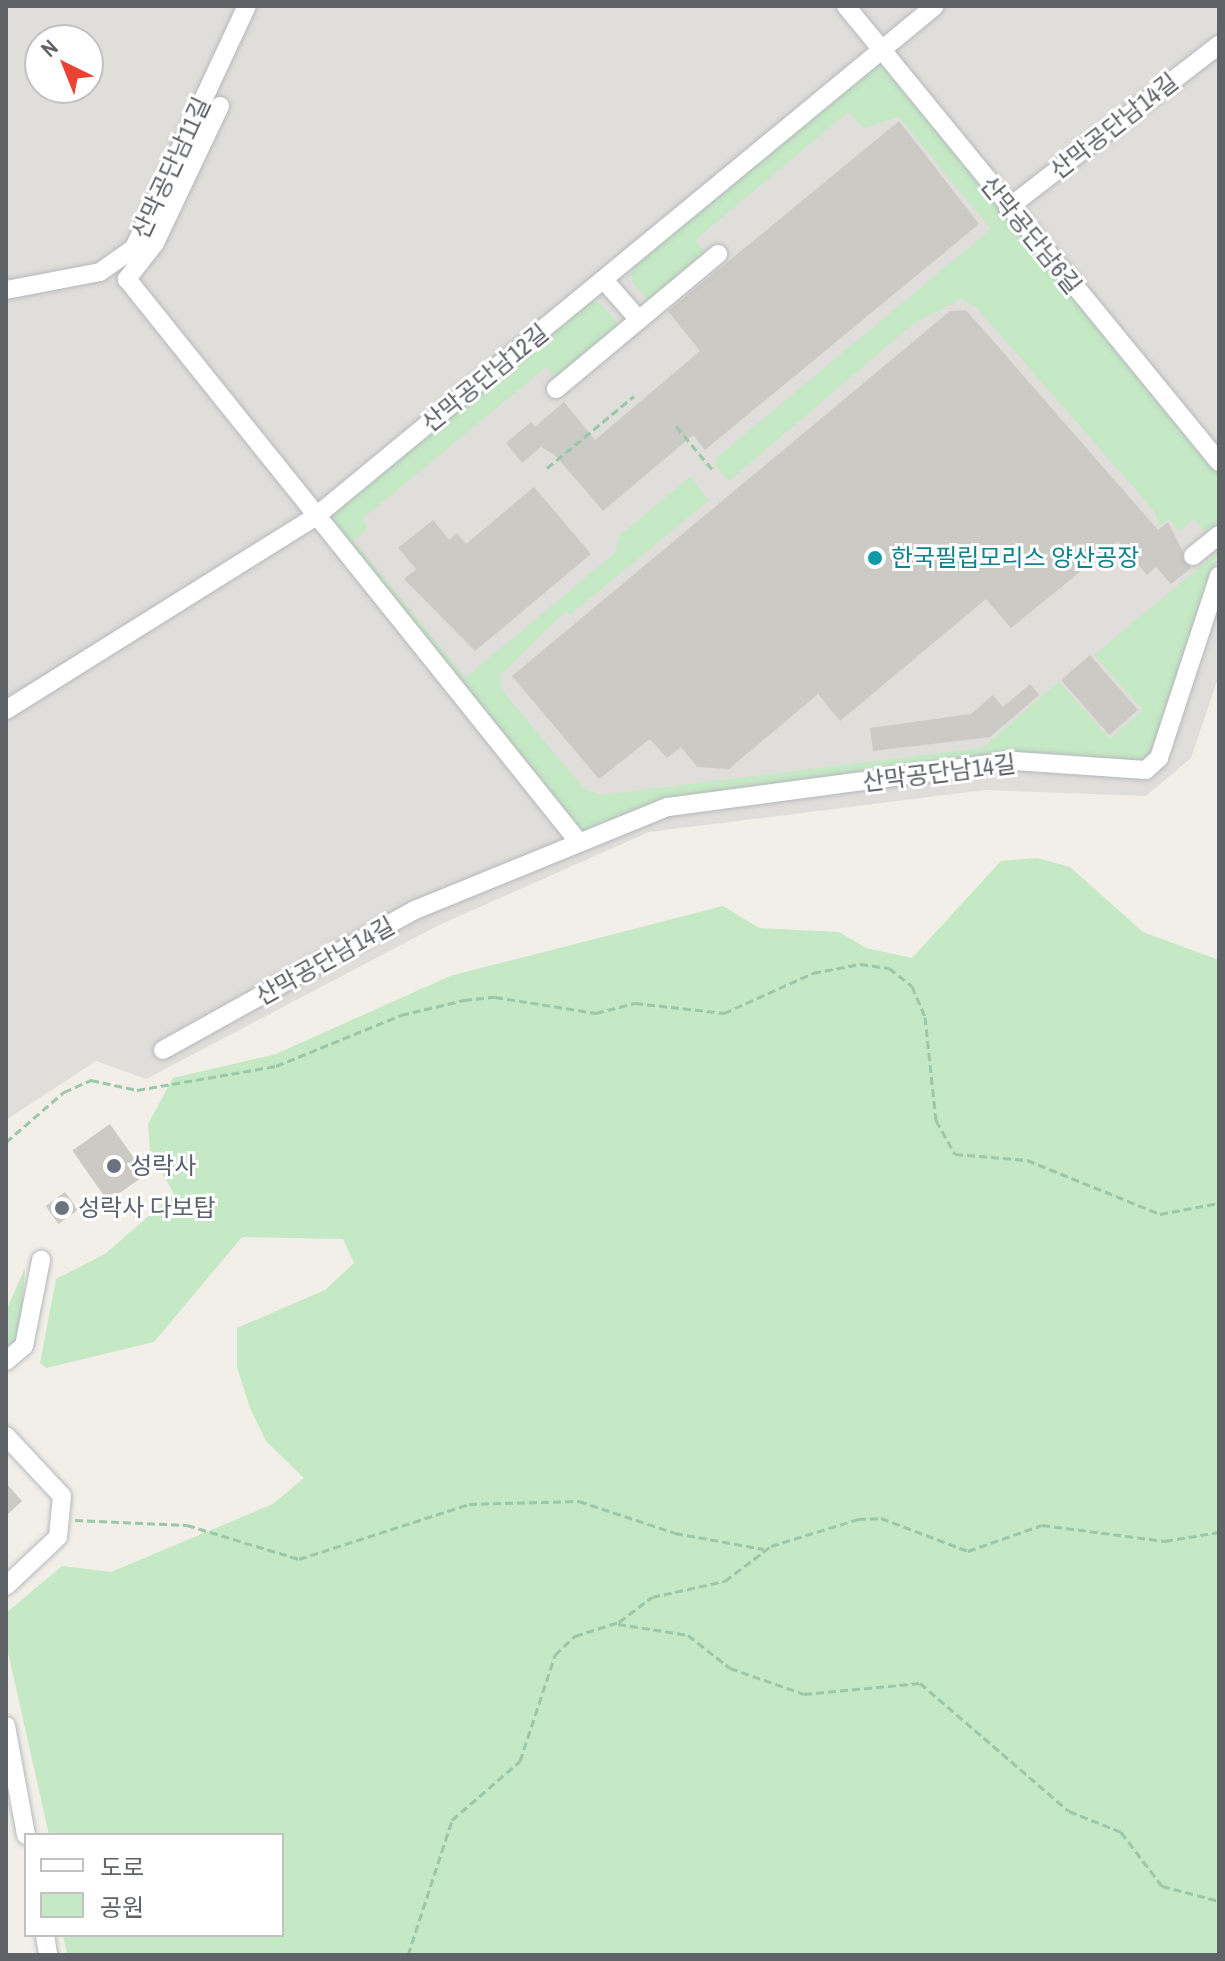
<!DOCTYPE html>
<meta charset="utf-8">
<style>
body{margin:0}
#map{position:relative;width:1225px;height:1961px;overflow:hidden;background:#f1efe8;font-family:"Archivo Narrow","Noto Sans KR",sans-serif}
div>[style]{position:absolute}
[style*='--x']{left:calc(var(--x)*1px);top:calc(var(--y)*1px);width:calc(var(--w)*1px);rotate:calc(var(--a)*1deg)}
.industrial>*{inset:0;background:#e0deda}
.green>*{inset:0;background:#c5e8c5}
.building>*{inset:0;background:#cccac5;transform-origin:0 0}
.path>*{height:3px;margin-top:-1.5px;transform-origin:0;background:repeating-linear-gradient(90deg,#9cc7a9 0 8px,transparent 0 12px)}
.roads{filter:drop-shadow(0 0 2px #b5b8bc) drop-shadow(0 0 2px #b5b8bc)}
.minor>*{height:18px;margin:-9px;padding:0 9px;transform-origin:9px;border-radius:9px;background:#fff}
.dots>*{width:22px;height:22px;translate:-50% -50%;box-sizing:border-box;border:4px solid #fff;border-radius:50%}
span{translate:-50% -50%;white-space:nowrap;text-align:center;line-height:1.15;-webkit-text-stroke:6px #fff;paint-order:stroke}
.street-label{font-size:24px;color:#5f6368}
.culture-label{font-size:24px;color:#0d838f}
.left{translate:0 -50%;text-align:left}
.worship-label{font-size:24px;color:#5b616d}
.frame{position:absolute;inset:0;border:8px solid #5f6368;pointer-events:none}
.legend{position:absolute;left:24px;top:1833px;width:260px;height:104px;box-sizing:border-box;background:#fff;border:2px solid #bfc1c3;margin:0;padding:10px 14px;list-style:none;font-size:24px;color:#5f6368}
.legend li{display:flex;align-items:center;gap:16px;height:40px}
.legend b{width:40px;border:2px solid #bfc1c3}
.north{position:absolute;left:24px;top:24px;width:80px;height:80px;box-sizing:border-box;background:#fff;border:2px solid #bfc1c3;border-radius:50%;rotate:317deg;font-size:22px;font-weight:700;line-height:32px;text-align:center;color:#5f6368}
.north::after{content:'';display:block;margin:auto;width:28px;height:36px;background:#ea4335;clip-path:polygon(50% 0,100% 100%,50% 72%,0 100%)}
</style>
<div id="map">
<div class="industrial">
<i style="clip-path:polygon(evenodd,6px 6px,1219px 6px,1219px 675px,1191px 758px,1146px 796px,985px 790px,649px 832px,439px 925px,146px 1079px,96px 1061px,6px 1120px,6px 6px,40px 40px,88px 40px,88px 88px,40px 88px,40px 40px)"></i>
</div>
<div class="green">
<i style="clip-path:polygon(880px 51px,1219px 474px,1219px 522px,1206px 532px,1194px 519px,1179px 531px,1169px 519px,1159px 526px,1155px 512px,976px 307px,961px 299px,913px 324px,729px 481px,717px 467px,715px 459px,991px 229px,899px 117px,863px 128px,848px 112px,695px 240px,708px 256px,651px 304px,632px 282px,631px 265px)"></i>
<i style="clip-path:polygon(588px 299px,601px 304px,622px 329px,558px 381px,546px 367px,362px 519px,368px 528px,353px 540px,465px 678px,615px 553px,620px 535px,690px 477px,709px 500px,570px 615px,566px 611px,500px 675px,502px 690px,584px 789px,601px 795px,982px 748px,1059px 682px,1110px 739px,1143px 710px,1094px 655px,1219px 551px,1159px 758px,1153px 766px,1015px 761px,668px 807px,578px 841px,315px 517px)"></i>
<i style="clip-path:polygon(1037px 858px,1070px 867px,1143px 932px,1219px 960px,1219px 1955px,67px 1955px,63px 1935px,282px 1935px,282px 1835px,49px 1835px,6px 1643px,6px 1613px,62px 1566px,111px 1572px,273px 1504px,304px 1478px,266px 1441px,250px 1408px,237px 1367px,237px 1328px,325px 1290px,354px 1263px,343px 1239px,242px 1237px,154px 1342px,46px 1368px,40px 1363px,56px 1279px,105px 1254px,174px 1194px,150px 1151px,148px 1124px,173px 1078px,276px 1054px,450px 976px,723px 906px,759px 928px,839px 932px,866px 948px,912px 958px,1001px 861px)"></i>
<i style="clip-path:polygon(25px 1268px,20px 1339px,6px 1355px,6px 1311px)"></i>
</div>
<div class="building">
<i style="clip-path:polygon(899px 121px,979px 224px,705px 450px,693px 435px,603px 511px,555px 455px,541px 447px,522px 463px,506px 443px,531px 422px,535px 427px,564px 402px,595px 440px,700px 351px,668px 311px)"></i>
<i style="clip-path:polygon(966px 310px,1158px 530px,1168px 522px,1191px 568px,1171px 584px,1156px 567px,1147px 575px,1118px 541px,1011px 628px,986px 599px,840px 721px,818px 694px,729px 769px,697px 767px,681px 747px,667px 758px,650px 739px,599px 779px,512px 676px,950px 311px)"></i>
<i style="clip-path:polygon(534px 487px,591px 554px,475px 651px,404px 579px,416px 569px,398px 548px,433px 520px,449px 540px,457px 533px,466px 544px)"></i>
<i style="left:1090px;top:655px;width:73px;height:38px;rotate:49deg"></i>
<i style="clip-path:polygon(1030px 684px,1039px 695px,990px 737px,873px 751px,870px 728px,971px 714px,993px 695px,1003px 707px)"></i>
<i style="left:110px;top:1124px;width:62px;height:46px;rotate:55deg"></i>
<i style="left:65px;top:1192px;width:22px;height:24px;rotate:54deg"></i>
<i style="clip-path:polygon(6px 1483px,22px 1501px,6px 1516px)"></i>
</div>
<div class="path">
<i style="--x:676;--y:426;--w:56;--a:50.1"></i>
<i style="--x:547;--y:468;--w:113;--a:-39.6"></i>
<i style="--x:6;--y:1142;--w:77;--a:-40.8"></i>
<i style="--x:64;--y:1092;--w:30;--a:-24"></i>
<i style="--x:91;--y:1080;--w:47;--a:12.3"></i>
<i style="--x:137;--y:1090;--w:141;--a:-9.8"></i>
<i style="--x:276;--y:1066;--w:135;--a:-22.2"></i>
<i style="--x:401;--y:1015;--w:65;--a:-13.4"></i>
<i style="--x:464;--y:1000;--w:31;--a:-6"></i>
<i style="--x:495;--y:997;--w:102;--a:9"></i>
<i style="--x:596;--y:1013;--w:40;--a:-14.4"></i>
<i style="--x:635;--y:1003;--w:90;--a:6.4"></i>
<i style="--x:724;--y:1013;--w:98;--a:-24.2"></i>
<i style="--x:813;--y:973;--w:48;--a:-10.8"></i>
<i style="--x:860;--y:964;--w:29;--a:8"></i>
<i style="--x:889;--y:968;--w:29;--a:38"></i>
<i style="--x:912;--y:986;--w:34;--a:67"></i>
<i style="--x:925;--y:1017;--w:104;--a:83.9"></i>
<i style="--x:936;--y:1120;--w:39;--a:61"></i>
<i style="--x:955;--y:1154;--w:72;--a:4.8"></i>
<i style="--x:1027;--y:1160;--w:144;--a:22.1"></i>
<i style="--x:1160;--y:1214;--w:60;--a:-10.6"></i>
<i style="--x:75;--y:1520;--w:112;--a:2.6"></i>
<i style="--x:187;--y:1525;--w:117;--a:16.9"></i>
<i style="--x:299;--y:1559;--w:179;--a:-17.9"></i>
<i style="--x:469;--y:1504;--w:110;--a:-1.6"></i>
<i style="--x:579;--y:1501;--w:101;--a:18.4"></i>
<i style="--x:675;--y:1533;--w:90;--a:10.2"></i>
<i style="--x:618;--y:1624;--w:71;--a:8.9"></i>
<i style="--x:688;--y:1635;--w:53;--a:38.2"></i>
<i style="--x:730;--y:1668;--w:78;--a:19.4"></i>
<i style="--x:804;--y:1694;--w:117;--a:-5.4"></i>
<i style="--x:920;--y:1683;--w:196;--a:40.7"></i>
<i style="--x:1069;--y:1811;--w:56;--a:22"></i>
<i style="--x:1121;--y:1832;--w:68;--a:52.8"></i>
<i style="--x:1162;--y:1886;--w:59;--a:14.7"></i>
<i style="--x:408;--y:1955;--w:142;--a:-71.9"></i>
<i style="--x:452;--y:1820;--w:90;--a:-40.9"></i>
<i style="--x:520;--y:1761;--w:112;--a:-71.7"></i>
<i style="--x:555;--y:1655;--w:28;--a:-44"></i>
<i style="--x:575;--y:1636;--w:46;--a:-17.7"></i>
<i style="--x:619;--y:1622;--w:41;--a:-37.1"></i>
<i style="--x:652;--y:1597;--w:75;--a:-12.4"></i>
<i style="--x:725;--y:1581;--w:58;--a:-37.3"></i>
<i style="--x:771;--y:1546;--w:91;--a:-17.2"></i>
<i style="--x:858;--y:1519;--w:23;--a:-2"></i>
<i style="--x:881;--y:1518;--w:93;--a:20.8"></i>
<i style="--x:968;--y:1551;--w:78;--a:-19.4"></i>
<i style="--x:1042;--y:1525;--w:124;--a:7.4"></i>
<i style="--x:1165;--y:1541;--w:55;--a:-9.5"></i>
</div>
<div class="roads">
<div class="minor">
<i style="--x:846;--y:6;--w:589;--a:50.72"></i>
<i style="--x:220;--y:106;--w:152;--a:115.4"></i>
<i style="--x:155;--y:243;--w:46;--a:127.9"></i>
<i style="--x:127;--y:279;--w:721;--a:51.25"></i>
<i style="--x:1008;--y:208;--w:267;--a:-37.7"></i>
<i style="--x:604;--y:280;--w:53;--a:48.8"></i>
<i style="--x:6;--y:290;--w:96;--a:-10.8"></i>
<i style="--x:100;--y:272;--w:42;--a:-35.2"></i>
<i style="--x:134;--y:248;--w:267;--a:-65"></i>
<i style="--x:556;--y:389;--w:211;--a:-39.8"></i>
<i style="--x:1193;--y:556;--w:33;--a:-39"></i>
<i style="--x:6;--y:710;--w:364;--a:-32"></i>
<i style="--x:315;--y:517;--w:803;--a:-39.5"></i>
<i style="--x:163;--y:1050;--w:288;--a:-29.1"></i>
<i style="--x:415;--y:910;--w:273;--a:-22.2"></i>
<i style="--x:668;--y:807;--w:350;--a:-7.6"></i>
<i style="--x:1015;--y:761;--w:131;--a:3.9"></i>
<i style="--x:1146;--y:770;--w:18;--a:-43"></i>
<i style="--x:1159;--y:758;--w:192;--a:-71.8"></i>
<i style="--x:6;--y:1361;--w:23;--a:-40"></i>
<i style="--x:24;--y:1346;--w:88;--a:-78.8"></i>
<i style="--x:6;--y:1436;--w:82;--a:47"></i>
<i style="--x:62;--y:1496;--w:41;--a:95.6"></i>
<i style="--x:58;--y:1537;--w:71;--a:136.7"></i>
<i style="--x:6;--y:1726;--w:111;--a:79.6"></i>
<i style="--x:45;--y:1935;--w:20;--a:81"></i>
</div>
</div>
<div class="dots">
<i style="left:875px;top:558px;background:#0f9aa8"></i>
<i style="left:114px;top:1166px;background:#6b7280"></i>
<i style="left:62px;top:1208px;background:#6b7280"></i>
</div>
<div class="street-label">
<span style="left:1114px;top:126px;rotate:-38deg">산막공단남14길</span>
<span style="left:171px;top:168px;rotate:-65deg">산막공단남11길</span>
<span style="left:1031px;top:235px;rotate:51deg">산막공단남6길</span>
<span style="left:485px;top:378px;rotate:-39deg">산막공단남12길</span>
<span style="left:939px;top:773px;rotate:-7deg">산막공단남14길</span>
<span style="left:325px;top:961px;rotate:-29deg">산막공단남14길</span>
</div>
<div class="culture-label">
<span class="left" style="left:891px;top:558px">한국필립모리스 양산공장</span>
</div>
<div class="worship-label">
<span class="left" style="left:130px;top:1166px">성락사</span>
<span class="left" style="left:78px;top:1208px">성락사 다보탑</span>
</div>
<div class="frame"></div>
<ul class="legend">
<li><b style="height:10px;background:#fff"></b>도로</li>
<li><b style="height:22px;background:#c5e8c5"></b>공원</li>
</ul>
<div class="north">N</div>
</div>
